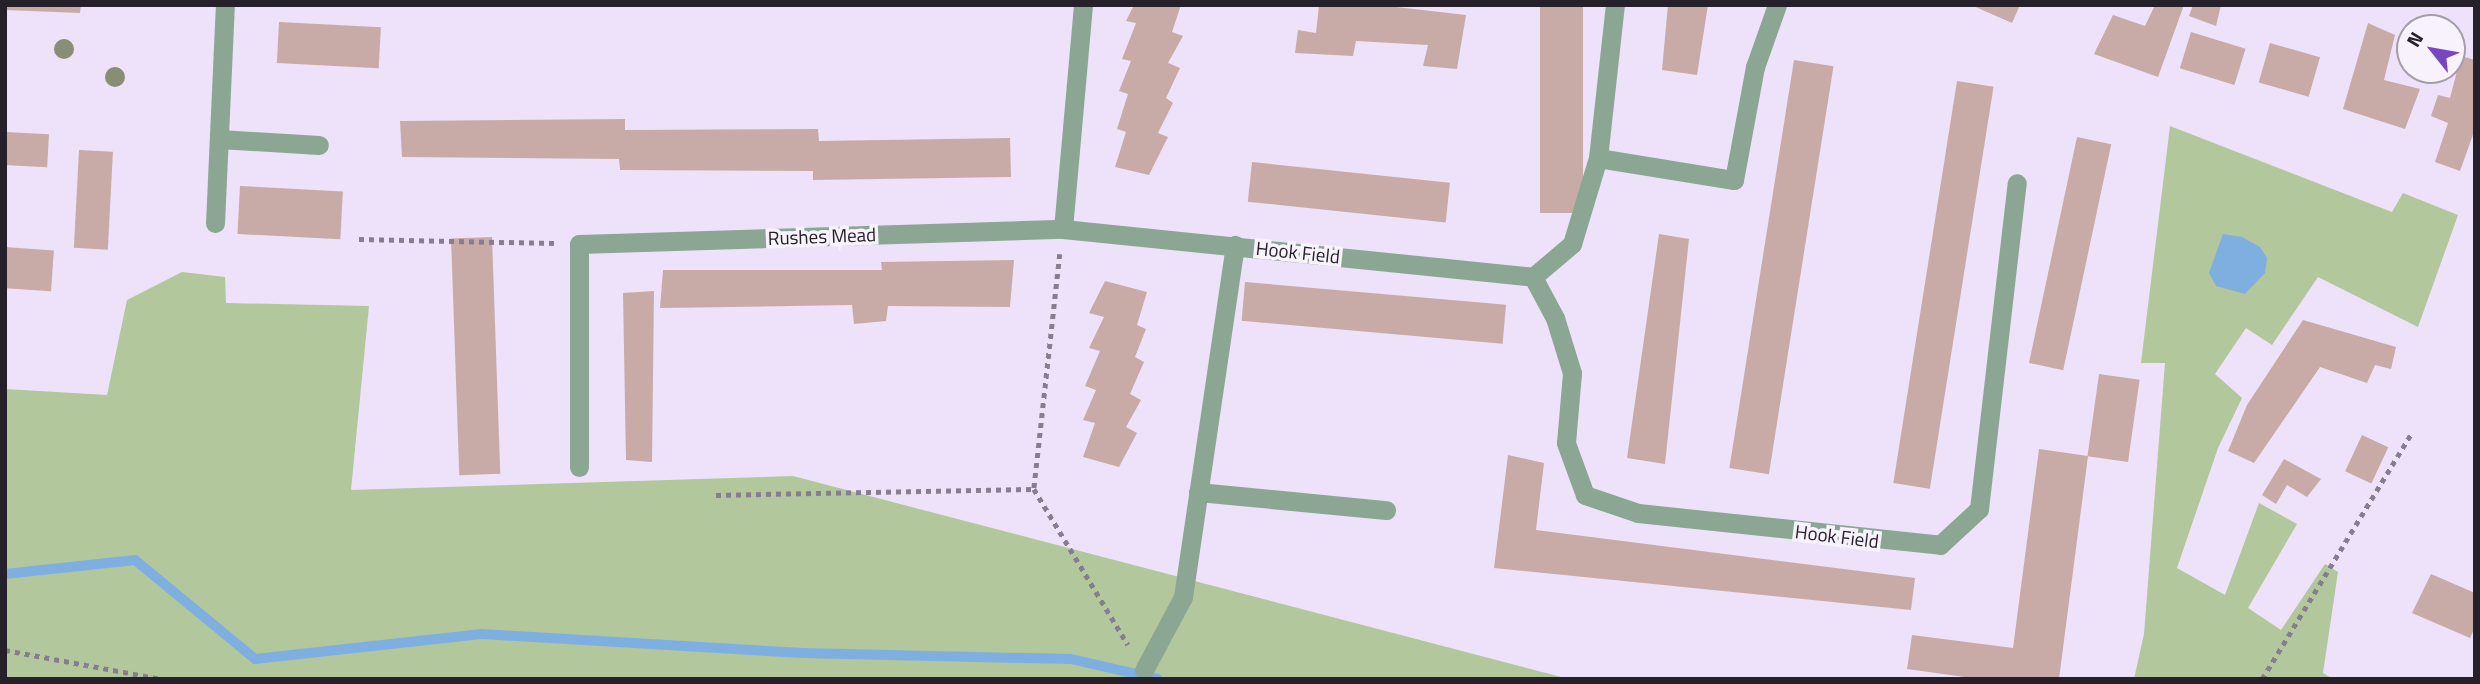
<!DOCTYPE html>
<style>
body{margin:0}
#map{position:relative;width:2480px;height:684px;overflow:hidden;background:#ede2fa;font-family:"Titillium Web",sans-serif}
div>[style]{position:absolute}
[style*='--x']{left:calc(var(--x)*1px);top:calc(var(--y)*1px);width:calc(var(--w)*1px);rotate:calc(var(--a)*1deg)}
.green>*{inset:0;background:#b2c79b}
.water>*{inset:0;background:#7fafe1}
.stream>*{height:10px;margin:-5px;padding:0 5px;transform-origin:5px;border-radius:5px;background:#7fafe1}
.building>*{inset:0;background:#c8aba7;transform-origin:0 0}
.path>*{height:4.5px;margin-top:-2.25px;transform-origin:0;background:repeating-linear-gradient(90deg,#867e8e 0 5px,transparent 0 10px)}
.service>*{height:19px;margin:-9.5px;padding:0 9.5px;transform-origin:9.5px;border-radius:9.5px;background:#8ba693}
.minor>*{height:19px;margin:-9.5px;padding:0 9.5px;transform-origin:9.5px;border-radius:9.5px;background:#8ba693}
.trees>*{width:20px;height:20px;margin:-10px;border-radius:50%;background:#878e73}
span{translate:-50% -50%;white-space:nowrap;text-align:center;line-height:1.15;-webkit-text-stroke:7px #f7f2fc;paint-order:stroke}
.street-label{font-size:19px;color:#252029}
.frame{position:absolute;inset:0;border:7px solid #252029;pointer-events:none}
.north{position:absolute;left:2396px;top:14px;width:70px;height:70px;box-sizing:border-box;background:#f7f2fc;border:2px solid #a39ea8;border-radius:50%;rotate:301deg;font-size:19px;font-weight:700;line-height:28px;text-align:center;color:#252029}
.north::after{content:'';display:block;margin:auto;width:24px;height:32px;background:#7747bf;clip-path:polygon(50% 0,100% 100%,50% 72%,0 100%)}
</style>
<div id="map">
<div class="green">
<i style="clip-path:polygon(2170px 126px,2392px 212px,2403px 193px,2458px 215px,2418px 327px,2318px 277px,2272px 345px,2246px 328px,2215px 374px,2242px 398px,2218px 448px,2177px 568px,2225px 595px,2259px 503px,2297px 524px,2248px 608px,2281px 630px,2325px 564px,2338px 572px,2323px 673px,2333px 679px,2134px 679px,2144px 634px,2165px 363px,2141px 363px)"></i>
<i style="clip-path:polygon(182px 272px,225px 277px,226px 303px,369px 306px,351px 490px,793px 476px,1569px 679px,5px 679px,5px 389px,107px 395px,127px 300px)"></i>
</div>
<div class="water">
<i style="clip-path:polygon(2223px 234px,2242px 237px,2260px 247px,2267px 258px,2265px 273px,2245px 294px,2216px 286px,2209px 273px)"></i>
</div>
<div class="stream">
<i style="--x:5;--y:574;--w:131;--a:-6.1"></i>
<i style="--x:135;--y:560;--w:156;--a:39.5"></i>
<i style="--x:255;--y:659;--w:228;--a:-6.3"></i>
<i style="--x:482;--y:634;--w:322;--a:3.4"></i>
<i style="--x:803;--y:653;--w:268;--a:1.3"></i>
<i style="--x:1071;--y:659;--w:89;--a:12.9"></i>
</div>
<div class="building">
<i style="clip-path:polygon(5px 5px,81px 5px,80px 13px,5px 10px)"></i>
<i style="clip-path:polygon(1134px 5px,1181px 5px,1172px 32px,1183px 36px,1168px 63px,1180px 68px,1166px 98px,1173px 103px,1158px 133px,1168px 137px,1149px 175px,1115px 167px,1126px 132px,1117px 129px,1128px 94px,1119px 91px,1131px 61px,1122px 59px,1136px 23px,1126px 21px)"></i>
<i style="clip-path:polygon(1319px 5px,1379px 5px,1466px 15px,1457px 69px,1423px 66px,1428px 45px,1356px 41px,1353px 56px,1295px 53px,1298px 30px,1316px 33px)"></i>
<i style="left:1540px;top:5px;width:43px;height:208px"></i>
<i style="clip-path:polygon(1668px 5px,1708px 5px,1697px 75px,1662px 70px)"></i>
<i style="clip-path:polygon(1971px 5px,2020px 5px,2012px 23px)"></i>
<i style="clip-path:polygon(2155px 5px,2184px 5px,2158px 77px,2094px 54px,2113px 15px,2145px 26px)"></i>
<i style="clip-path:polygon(2193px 5px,2221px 5px,2216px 26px,2189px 16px)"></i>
<i style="left:279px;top:22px;width:102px;height:41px;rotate:3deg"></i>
<i style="clip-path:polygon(2368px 23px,2395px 35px,2384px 80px,2420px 89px,2405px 129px,2343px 109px)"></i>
<i style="left:2191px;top:32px;width:57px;height:38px;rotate:17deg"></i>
<i style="left:2270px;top:43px;width:52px;height:41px;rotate:16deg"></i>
<i style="clip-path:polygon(2461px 56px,2475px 60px,2475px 129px,2460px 171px,2435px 162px,2448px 123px,2431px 116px,2438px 95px,2450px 98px)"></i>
<i style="left:1794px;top:60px;width:40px;height:413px;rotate:9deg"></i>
<i style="left:1957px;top:81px;width:37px;height:407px;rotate:9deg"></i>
<i style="clip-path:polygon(625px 119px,625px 130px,818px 129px,819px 141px,1010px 138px,1011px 177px,813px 180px,813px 171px,620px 170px,619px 159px,402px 157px,400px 121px)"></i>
<i style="left:5px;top:132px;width:44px;height:33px;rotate:3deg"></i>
<i style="left:2077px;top:137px;width:35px;height:231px;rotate:12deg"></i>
<i style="left:79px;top:150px;width:34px;height:98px;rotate:3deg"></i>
<i style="left:1252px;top:162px;width:199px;height:40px;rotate:6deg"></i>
<i style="left:240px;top:186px;width:103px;height:48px;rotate:3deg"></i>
<i style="clip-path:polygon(1659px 234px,1689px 239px,1665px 464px,1627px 458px)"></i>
<i style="left:492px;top:237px;width:237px;height:41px;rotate:88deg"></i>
<i style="left:5px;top:247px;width:49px;height:41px;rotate:4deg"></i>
<i style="clip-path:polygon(1014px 260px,1010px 307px,888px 306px,886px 321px,854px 324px,852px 305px,660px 308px,663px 270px,882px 270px,881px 262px)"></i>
<i style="clip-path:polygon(1105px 281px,1147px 292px,1137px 325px,1146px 329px,1135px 357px,1144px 362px,1130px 394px,1141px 400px,1126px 427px,1137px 433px,1119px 467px,1083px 457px,1095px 423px,1083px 420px,1096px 390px,1085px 386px,1100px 351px,1089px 348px,1104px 317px,1089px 313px)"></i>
<i style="left:1245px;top:282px;width:262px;height:39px;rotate:5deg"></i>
<i style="clip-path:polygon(654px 291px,652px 462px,626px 460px,623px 293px)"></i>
<i style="clip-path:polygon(2303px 320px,2396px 347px,2391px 369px,2375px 365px,2367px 383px,2320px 367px,2254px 463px,2228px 451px,2247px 405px)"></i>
<i style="left:2099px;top:374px;width:41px;height:83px;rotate:8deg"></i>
<i style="left:2362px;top:435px;width:29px;height:40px;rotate:25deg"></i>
<i style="clip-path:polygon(2039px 449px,2088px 456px,2059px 679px,1979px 679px,1907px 669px,1912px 635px,2013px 648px)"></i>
<i style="clip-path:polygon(1508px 455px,1544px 463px,1536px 530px,1915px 578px,1911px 610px,1494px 568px)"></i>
<i style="clip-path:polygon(2284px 459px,2321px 479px,2307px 497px,2287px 485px,2276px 504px,2262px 495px)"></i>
<i style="clip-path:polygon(2431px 574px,2475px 593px,2475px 627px,2470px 638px,2412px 613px)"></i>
</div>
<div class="path">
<i style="--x:359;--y:239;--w:195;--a:1.2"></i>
<i style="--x:1060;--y:254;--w:236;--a:96.3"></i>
<i style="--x:1034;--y:489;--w:182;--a:58.9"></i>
<i style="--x:716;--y:495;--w:318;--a:-1.1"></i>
<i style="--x:5;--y:650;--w:160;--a:10.5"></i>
<i style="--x:2262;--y:679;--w:289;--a:-58.7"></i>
</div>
<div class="service">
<i style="--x:1198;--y:492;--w:189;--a:5.5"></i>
<i style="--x:1144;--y:670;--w:83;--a:-61.9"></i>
<i style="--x:1183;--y:597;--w:356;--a:-81.6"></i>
</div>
<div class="minor">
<i style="--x:219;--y:139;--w:100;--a:3.4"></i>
<i style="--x:1598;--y:158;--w:138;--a:9.2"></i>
<i style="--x:1734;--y:180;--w:115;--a:-79.5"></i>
<i style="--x:1755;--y:67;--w:66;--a:-70.5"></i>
<i style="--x:215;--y:223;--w:218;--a:-87.4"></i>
<i style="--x:1063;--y:229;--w:472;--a:5.8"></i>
<i style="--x:1533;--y:277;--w:51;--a:-40.2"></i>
<i style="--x:1572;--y:244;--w:90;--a:-73.2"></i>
<i style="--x:1598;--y:158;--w:154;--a:-83.7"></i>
<i style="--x:1533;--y:277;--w:47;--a:61.8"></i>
<i style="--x:1555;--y:318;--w:58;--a:72.8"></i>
<i style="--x:1572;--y:373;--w:70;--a:94.9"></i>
<i style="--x:1566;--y:443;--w:55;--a:69.9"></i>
<i style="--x:1585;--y:495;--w:56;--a:18.8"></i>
<i style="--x:1638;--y:513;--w:304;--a:6"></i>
<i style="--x:1940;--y:545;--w:53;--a:-42.7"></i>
<i style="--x:1979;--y:509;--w:328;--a:-83.4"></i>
<i style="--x:579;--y:467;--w:223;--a:-90"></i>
<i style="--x:579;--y:244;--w:484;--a:-1.8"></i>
<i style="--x:1063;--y:229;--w:225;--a:-84.9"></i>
</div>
<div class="trees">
<i style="left:64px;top:49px"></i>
<i style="left:115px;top:77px"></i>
</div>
<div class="street-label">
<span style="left:822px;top:236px;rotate:-2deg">Rushes Mead</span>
<span style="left:1298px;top:252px;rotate:6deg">Hook Field</span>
<span style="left:1837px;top:536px;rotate:7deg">Hook Field</span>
</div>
<div class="frame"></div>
<div class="north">N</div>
</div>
